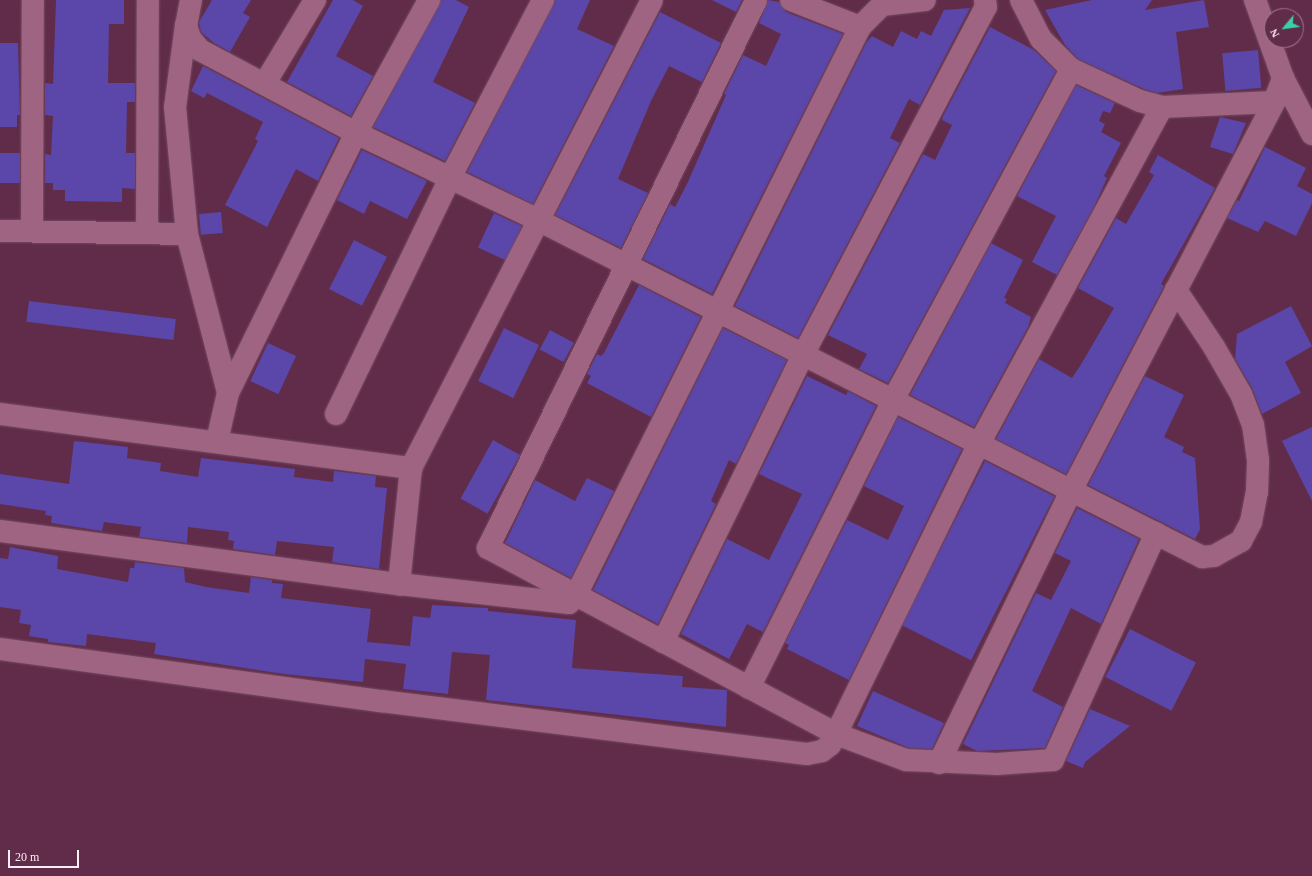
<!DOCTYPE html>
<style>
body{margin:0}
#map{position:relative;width:1312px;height:876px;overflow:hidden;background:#612c49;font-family:"Times New Roman",serif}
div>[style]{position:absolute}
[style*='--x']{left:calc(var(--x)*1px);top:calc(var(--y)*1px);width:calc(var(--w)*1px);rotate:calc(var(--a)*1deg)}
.building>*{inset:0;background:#5b46a9;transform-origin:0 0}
.roads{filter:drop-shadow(0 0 1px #744b62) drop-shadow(0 0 1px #744b62)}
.minor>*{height:22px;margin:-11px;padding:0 11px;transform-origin:11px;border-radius:11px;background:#9f6481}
span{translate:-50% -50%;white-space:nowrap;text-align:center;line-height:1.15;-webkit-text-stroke:4px #612c49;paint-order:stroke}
.north{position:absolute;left:1264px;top:8px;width:40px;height:40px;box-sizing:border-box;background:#612c49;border:1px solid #9f7a8e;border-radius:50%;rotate:241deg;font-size:11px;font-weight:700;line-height:16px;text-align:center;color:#fceef5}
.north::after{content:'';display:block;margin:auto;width:14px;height:18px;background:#35d4a7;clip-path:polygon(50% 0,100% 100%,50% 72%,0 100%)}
.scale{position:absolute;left:8px;top:850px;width:71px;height:18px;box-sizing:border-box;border:2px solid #fceef5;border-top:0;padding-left:5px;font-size:12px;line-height:14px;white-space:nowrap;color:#fceef5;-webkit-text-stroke:3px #612c49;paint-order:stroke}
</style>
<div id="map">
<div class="building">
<i style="clip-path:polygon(56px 0,124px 0,124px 24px,109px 24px,108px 83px,135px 83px,135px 102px,127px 102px,126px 153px,135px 153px,135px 189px,122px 188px,122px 202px,65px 201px,65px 190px,53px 190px,53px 183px,45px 183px,45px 154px,51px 155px,53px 116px,45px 115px,45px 83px,53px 84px)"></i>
<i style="clip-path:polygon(212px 0,251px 0,243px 13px,250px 17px,230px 52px,214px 43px,201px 32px,199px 22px)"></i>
<i style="clip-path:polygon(333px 0,353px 0,363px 6px,336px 56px,373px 76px,351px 116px,287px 82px)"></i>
<i style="clip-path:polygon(441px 0,456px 0,469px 7px,433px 82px,475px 103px,445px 161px,373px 127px)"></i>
<i style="clip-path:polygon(555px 0,590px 0,577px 29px,614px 46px,533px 204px,467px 172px)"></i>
<i style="clip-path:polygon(712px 0,742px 0,736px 12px)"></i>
<i style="clip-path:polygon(768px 0,779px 2px,786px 12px,843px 34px,712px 294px,643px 259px,670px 204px,675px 207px,687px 184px,726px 95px,724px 94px,743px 55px,766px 66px,781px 34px,759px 23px)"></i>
<i style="clip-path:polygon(1092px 0,1152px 0,1145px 10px,1204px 0,1209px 27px,1176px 32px,1183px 89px,1157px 93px,1144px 89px,1078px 59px,1065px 45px,1045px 10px)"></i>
<i style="clip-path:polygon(970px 8px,920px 105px,909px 99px,890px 138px,900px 143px,798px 338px,735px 306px,866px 43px,872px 36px,893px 47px,901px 31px,917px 39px,921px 31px,931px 36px,944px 10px)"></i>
<i style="clip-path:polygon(660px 12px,721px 43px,702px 82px,669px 66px,651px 101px,618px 179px,648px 193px,621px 248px,555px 215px)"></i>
<i style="clip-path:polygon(990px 27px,1034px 50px,1056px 71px,888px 383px,859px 369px,867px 354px,828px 335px,923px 154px,935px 160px,952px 125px,942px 120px,943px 116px)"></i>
<i style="clip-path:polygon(0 43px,18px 43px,20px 115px,17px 115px,17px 127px,0 127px)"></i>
<i style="left:1258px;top:50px;width:38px;height:36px;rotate:85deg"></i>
<i style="clip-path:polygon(203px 66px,339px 138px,318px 181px,296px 169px,267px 227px,225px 205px,258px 141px,255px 139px,263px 122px,207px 93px,204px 98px,191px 91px)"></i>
<i style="clip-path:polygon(1076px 85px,1115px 103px,1110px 113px,1103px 111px,1099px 121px,1105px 124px,1101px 132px,1121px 143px,1104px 176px,1107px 178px,1094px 207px,1057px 275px,1032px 262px,1056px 216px,1017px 196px)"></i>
<i style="clip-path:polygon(1220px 117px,1246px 123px,1233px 154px,1210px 147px)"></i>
<i style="clip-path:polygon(1265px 147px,1306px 168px,1297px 186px,1312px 194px,1312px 203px,1296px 236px,1265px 221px,1258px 232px,1227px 218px,1237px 200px,1239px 201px)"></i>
<i style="clip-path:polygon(362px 150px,427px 181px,407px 219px,370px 201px,364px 214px,337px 200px)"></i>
<i style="left:0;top:153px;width:20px;height:30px"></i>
<i style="clip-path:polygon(1158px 155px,1215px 188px,1161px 284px,1164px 286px,1066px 474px,996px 439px,1039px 359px,1072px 378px,1080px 366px,1114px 308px,1078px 288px,1116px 218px,1126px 224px,1154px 175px,1149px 172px)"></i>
<i style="left:221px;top:212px;width:21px;height:22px;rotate:85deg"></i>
<i style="left:494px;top:213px;width:31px;height:38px;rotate:25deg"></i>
<i style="left:354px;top:240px;width:37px;height:55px;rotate:27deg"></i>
<i style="clip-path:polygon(991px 243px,1023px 260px,1004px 298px,1007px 299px,1005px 303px,1031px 317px,1028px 327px,974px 427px,910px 395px)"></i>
<i style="clip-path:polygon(639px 285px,701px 317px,651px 417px,587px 383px,591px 376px,587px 374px,597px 354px,601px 356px,604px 353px)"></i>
<i style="left:29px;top:301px;width:148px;height:21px;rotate:7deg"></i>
<i style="clip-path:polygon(1291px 306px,1312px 346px,1285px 362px,1301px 393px,1262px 414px,1252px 388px,1235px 359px,1237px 334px)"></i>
<i style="left:504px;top:328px;width:39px;height:59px;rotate:26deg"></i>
<i style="clip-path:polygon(723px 328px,787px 360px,736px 464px,729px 460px,711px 501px,716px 504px,658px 624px,593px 590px)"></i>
<i style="left:550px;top:330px;width:27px;height:22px;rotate:28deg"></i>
<i style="left:268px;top:343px;width:31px;height:42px;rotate:25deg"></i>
<i style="clip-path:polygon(807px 376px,846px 395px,848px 391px,876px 406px,763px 632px,747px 624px,729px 659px,681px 634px,727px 539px,769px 560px,802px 494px,759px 474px)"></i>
<i style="clip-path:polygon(1145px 376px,1184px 395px,1164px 437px,1184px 447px,1182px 452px,1195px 458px,1200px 529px,1195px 539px,1088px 485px)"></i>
<i style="clip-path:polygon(898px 417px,962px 449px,849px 680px,787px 649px,789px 645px,785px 643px,847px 520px,888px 540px,904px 506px,864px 486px)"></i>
<i style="clip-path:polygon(1312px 427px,1312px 501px,1282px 441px)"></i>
<i style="left:493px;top:440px;width:31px;height:67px;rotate:29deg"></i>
<i style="clip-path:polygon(74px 441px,128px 447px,127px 458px,161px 463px,160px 471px,198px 477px,201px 458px,295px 469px,294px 477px,333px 482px,334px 471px,376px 476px,375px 487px,387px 488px,379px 569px,332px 562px,334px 547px,277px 541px,275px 555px,233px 549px,234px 541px,228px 540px,229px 532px,188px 527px,187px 543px,139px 537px,141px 527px,104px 522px,102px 531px,51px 523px,52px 516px,45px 515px,46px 511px,0 504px,0 474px,69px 484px)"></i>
<i style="left:985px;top:461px;width:78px;height:184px;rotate:27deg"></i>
<i style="clip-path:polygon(587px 478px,614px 491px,571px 578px,505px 543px,535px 480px,575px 501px)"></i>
<i style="clip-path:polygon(1077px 508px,1139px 539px,1101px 624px,1071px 608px,1032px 691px,1063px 707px,1045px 748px,977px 751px,963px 744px,1036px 593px,1051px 600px,1071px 561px,1055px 553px)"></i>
<i style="clip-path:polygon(10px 547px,58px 556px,57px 569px,128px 582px,130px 568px,134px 568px,135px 562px,184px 568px,185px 582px,206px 587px,249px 593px,251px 577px,272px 580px,272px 583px,283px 584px,281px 598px,371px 609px,367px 642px,410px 646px,413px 616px,430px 618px,432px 605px,488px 608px,488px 611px,576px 620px,572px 668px,683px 676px,682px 687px,727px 690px,726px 727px,486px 700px,490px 655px,452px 652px,448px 694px,403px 689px,406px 664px,365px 659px,363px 682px,284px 674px,154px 654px,156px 643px,87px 634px,86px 646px,48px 642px,48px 639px,29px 636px,31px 625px,19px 623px,21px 610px,0 607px,0 558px,8px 559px)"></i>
<i style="left:1130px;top:629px;width:74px;height:54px;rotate:27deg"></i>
<i style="clip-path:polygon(873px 691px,944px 723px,932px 749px,909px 748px,857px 726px)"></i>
<i style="clip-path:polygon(1090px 709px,1130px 726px,1085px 762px,1083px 768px,1066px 761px)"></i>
</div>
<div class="roads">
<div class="minor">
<i style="--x:191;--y:0;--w:25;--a:101"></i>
<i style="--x:186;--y:25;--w:14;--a:73"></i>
<i style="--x:190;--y:38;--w:16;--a:50"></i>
<i style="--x:200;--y:50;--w:177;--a:28"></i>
<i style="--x:356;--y:133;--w:202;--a:25.5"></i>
<i style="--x:538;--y:220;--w:745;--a:26.91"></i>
<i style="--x:1202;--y:557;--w:12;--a:-5"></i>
<i style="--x:1214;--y:556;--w:31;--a:-29"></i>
<i style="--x:1241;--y:541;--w:21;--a:-62"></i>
<i style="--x:1251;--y:522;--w:31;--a:-79"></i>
<i style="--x:1257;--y:492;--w:32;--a:-88"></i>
<i style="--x:1258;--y:460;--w:35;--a:-98"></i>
<i style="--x:1253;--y:425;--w:33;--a:-111"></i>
<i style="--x:1241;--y:394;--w:54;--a:-119.9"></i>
<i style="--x:1214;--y:347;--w:69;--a:-123.7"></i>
<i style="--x:756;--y:0;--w:610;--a:116.06"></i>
<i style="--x:488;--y:548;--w:395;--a:28.1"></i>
<i style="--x:836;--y:734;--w:75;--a:20.4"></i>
<i style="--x:906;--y:760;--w:91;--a:2.5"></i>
<i style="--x:997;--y:764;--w:56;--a:-4.1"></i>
<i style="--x:1053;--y:760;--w:249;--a:-65.6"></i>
<i style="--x:791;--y:0;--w:74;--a:21.4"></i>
<i style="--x:1021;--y:0;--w:44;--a:62.9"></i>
<i style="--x:1041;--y:39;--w:42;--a:45"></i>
<i style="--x:1071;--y:69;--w:76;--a:24.9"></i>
<i style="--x:1140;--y:101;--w:23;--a:15"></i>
<i style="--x:1162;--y:107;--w:112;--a:-2.6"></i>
<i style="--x:186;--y:25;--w:83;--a:97.6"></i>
<i style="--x:175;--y:107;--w:128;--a:84.6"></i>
<i style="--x:187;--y:234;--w:164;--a:75.5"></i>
<i style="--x:228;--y:393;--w:49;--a:102.9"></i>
<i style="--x:1283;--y:78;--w:63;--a:62.6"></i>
<i style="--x:265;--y:83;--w:97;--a:-58.9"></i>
<i style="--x:0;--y:231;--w:187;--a:0.9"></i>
<i style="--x:32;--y:231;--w:231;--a:-89.8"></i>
<i style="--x:147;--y:233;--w:233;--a:-89.8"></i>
<i style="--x:228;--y:393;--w:290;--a:-63.8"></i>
<i style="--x:356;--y:133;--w:152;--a:-61.2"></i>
<i style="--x:0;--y:414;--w:415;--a:7.5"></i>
<i style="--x:411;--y:468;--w:117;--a:95.9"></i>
<i style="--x:336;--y:414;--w:262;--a:-64.2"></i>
<i style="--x:450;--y:178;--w:201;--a:-62.4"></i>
<i style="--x:411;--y:468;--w:526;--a:-62.75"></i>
<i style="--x:0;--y:531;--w:403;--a:7.6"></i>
<i style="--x:399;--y:584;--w:171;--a:6.4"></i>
<i style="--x:569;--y:603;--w:11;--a:-49"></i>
<i style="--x:576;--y:595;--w:635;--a:-63.43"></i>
<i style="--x:860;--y:27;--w:31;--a:-45"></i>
<i style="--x:882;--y:5;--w:43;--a:-6.6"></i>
<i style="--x:663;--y:642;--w:319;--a:-64"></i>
<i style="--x:803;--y:355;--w:393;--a:-62.3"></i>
<i style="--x:986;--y:7;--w:7;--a:-98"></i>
<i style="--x:0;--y:649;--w:385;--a:7.8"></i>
<i style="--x:381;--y:701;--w:429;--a:7.1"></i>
<i style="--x:807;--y:754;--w:15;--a:-11"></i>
<i style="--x:822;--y:751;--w:10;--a:-37"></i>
<i style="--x:830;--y:745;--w:13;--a:-61"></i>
<i style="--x:836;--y:734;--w:323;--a:-63.8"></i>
<i style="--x:979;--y:444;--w:383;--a:-61.5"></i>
<i style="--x:749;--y:688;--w:322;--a:-63.4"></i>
<i style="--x:893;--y:400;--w:376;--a:-61.7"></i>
<i style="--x:939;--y:763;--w:302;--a:-64.1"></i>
<i style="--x:1071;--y:491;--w:439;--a:-62.4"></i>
<i style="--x:1274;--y:102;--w:26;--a:-69"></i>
<i style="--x:1283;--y:78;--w:83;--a:-109.7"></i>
</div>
</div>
<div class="north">N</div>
<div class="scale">20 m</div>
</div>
